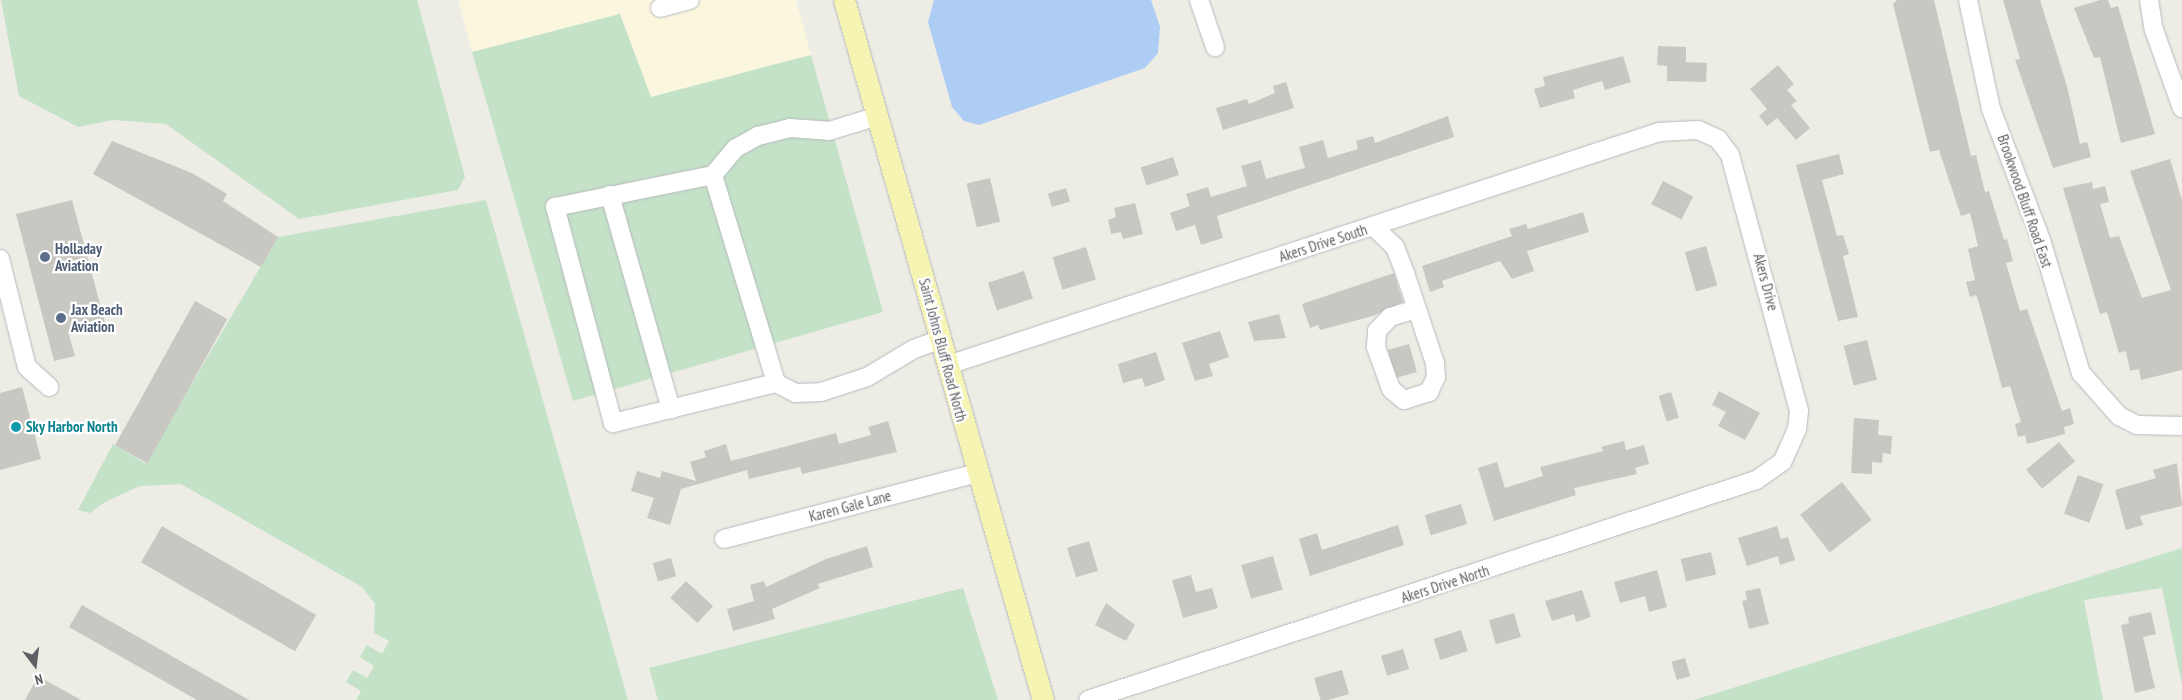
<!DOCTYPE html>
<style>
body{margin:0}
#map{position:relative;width:2182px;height:700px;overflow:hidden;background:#edede5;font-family:"PT Sans Narrow",sans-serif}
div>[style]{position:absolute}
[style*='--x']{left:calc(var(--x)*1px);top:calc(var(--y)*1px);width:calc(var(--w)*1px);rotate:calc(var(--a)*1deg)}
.commercial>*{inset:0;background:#faf7de}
.green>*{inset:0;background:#c4e2c8}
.water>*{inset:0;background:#adcdf5}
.building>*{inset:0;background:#c9c7c2;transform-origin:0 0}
.roads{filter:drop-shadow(0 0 1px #b7b9bd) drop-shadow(0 0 1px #b7b9bd)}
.minor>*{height:18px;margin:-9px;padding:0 9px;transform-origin:9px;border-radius:9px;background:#fff}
.major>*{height:21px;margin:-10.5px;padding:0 10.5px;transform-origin:10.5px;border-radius:10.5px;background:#f6f4b2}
.dots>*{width:14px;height:14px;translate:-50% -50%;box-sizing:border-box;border:2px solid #fff;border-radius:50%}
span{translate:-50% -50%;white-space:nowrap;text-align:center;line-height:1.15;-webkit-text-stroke:4.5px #fff;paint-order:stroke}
.street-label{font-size:15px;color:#5d5f64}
.service-label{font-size:15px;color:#4e5e75;font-weight:700}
.left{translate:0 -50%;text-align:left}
.culture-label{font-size:15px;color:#0d838f;font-weight:700}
.north{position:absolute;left:10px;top:640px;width:50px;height:50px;-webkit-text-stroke:4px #fff;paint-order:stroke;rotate:165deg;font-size:14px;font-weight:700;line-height:20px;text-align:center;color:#5d5f64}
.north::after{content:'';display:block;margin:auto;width:18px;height:22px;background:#5d5f64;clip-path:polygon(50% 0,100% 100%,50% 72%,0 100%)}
</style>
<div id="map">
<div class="commercial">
<i style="clip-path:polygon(458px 0,796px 0,811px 55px,651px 97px,620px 14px,472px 52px)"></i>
</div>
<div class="green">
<i style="clip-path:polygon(1px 0,417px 0,465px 177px,458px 190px,299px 219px,166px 124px,113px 120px,78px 127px,19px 96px)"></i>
<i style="clip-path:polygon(620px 14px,651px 97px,811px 55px,883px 312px,573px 401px,472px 52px)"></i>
<i style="clip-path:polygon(486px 200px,628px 700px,356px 700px,361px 691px,346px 682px,353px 670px,367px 678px,374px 666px,360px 657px,367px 645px,382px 654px,389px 641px,374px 633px,375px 604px,362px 587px,181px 484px,140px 486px,105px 502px,90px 513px,78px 510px,113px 444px,145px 463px,278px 237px)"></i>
<i style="clip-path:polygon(2182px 548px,2182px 685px,2162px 588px,2084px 600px,2103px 700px,1694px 700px)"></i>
<i style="clip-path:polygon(963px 588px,998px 700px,658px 700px,649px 668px)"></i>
</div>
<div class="water">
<i style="clip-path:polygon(934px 0,1151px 0,1160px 27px,1158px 53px,1145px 68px,979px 125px,964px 121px,952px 107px,928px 22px)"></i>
</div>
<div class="building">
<i style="clip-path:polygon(1897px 0,1934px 0,1971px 156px,1976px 155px,1985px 192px,1989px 191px,2004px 240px,2007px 239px,2013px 261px,2006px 263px,2020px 311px,2027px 309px,2062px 411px,2070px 408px,2074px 424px,2064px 427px,2065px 434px,2027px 444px,2025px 435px,2018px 437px,2015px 424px,2021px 422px,2010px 386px,2002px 388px,1979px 303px,1976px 295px,1970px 297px,1966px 282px,1975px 280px,1968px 249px,1978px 246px,1970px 213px,1961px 216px,1939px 150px,1930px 152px,1893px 4px)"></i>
<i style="clip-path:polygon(2003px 0,2040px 0,2067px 86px,2080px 144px,2087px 142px,2091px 157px,2053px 168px,2015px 60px,2020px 59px)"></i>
<i style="clip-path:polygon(2100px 0,2108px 0,2111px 8px,2118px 6px,2155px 134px,2121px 143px,2100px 57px,2094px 58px,2074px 8px)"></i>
<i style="clip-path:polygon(1658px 46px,1686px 47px,1686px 62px,1707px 63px,1706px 82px,1667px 81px,1667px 66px,1657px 65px)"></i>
<i style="clip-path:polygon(1623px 56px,1631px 82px,1605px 90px,1602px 81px,1573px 90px,1575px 98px,1540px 108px,1534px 89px,1545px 86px,1543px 77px)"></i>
<i style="clip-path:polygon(1778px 65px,1794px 84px,1787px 90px,1797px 101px,1791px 105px,1810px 128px,1796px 140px,1777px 118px,1767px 126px,1759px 116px,1767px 109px,1750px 89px)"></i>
<i style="clip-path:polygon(1286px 82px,1294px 108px,1223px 130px,1216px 108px,1247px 99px,1249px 104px,1275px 93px,1273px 86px)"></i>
<i style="clip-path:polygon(1448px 116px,1454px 137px,1217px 216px,1223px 238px,1201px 245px,1195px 225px,1176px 231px,1170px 213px,1190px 206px,1186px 194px,1208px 187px,1211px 197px,1247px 186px,1241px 166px,1261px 160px,1266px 179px,1305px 168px,1299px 147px,1323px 140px,1328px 158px,1358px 149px,1356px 141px,1373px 136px,1375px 143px)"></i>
<i style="clip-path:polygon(112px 141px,192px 173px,227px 194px,223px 201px,278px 237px,261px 267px,93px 174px)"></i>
<i style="clip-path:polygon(1839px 154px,1844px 174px,1822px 180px,1837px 236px,1843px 235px,1849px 254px,1843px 256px,1858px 317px,1838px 321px,1796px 165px)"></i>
<i style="left:1173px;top:157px;width:19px;height:34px;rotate:72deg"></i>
<i style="clip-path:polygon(2170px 159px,2182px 200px,2182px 370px,2141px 380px,2139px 369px,2130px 371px,2126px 351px,2119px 353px,2107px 312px,2100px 314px,2063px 188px,2092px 182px,2093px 189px,2105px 186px,2109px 202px,2100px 204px,2110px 238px,2119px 236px,2142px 298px,2171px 290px,2130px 171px)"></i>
<i style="left:990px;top:178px;width:45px;height:24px;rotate:77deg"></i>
<i style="left:1663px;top:181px;width:34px;height:26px;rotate:27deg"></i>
<i style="left:1066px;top:188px;width:14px;height:19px;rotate:73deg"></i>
<i style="clip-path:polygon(72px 200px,106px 326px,69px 335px,75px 356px,54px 361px,16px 214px)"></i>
<i style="clip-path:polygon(1135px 203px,1143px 234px,1123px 239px,1121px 232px,1111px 234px,1108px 220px,1116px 217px,1114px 208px)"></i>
<i style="clip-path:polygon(1583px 212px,1589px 232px,1527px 251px,1534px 271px,1512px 279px,1500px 261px,1442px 281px,1444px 287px,1430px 292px,1422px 266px,1512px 236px,1509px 229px,1526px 224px,1528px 229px)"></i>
<i style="left:1706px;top:246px;width:41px;height:22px;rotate:74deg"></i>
<i style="left:1086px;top:247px;width:34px;height:35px;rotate:73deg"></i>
<i style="left:1024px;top:271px;width:29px;height:38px;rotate:72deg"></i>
<i style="clip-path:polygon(1394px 273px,1403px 302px,1373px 316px,1320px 330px,1318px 325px,1310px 328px,1302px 304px)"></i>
<i style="left:195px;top:301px;width:37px;height:165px;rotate:29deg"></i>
<i style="clip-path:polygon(1279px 314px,1286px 338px,1254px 341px,1248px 322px)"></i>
<i style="clip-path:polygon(1220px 331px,1229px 357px,1209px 364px,1213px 376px,1195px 381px,1182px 343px)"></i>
<i style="left:1867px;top:340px;width:41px;height:24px;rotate:76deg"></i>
<i style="left:1409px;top:344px;width:29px;height:22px;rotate:74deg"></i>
<i style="clip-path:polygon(1156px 352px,1165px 380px,1145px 387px,1142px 378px,1123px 383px,1118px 364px)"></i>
<i style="clip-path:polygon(22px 387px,41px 459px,0 470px,0 393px)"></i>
<i style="clip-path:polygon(1719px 391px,1760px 413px,1745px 440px,1718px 426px,1726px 412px,1712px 405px)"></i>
<i style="left:1671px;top:392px;width:27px;height:13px;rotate:73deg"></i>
<i style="clip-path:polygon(1854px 418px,1879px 420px,1878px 435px,1892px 436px,1891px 454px,1883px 453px,1882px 463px,1872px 462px,1872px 474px,1851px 473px)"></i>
<i style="clip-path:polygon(888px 421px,897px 452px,802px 474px,800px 467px,749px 479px,747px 470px,681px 489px,670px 525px,647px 518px,654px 498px,631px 491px,637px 471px,660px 478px,662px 471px,696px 481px,690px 462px,706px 457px,704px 451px,726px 444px,731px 461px,836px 433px,839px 444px,871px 435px,868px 427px)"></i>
<i style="clip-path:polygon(1624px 441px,1626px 450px,1644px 445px,1649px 464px,1635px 468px,1637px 474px,1574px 488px,1576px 495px,1494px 521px,1478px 468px,1497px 462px,1505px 488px,1543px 476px,1540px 467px,1603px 451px,1601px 447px)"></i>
<i style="left:2059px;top:442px;width:25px;height:43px;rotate:50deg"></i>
<i style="clip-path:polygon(2177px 463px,2182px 506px,2140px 516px,2143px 525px,2126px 530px,2115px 490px,2156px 478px,2153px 470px)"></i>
<i style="left:2078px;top:475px;width:27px;height:41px;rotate:20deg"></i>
<i style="left:1842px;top:482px;width:48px;height:53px;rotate:52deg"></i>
<i style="left:1461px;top:504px;width:21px;height:38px;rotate:73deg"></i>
<i style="clip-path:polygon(1398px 525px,1404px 545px,1310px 576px,1299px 539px,1317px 533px,1322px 550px)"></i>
<i style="left:162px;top:526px;width:178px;height:42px;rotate:30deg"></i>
<i style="clip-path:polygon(1777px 526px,1781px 539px,1788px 537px,1795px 560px,1780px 565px,1778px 556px,1747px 566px,1738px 538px)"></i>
<i style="left:1089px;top:541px;width:31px;height:23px;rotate:73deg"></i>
<i style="clip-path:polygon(867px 546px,873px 567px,818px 584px,820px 588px,772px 609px,775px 619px,733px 631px,727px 609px,754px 601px,750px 585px,764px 581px,766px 587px,826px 559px)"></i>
<i style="left:1711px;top:552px;width:23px;height:31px;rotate:77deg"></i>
<i style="left:1273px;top:556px;width:35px;height:33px;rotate:74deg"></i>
<i style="left:671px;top:558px;width:19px;height:19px;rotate:74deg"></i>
<i style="clip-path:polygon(1657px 570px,1667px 607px,1649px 612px,1645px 596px,1620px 603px,1614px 582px)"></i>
<i style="clip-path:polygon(1191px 575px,1196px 592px,1212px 588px,1218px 608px,1183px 618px,1172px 580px)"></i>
<i style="left:686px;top:581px;width:37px;height:23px;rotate:43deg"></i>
<i style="clip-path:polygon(1760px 588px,1769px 624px,1749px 629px,1742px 601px,1747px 600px,1745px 591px)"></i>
<i style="clip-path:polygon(1582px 590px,1591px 617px,1576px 622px,1574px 614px,1552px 621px,1545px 601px)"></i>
<i style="clip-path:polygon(1106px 603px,1135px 625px,1126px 641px,1095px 625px)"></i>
<i style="clip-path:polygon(82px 605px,249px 700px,197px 700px,69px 627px)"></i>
<i style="clip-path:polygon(2151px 612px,2156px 634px,2143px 637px,2155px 688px,2135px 693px,2121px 625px,2129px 623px,2128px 617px)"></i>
<i style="left:1514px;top:613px;width:25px;height:26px;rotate:74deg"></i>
<i style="left:1461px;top:630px;width:22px;height:29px;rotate:72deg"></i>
<i style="left:1403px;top:649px;width:21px;height:23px;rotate:73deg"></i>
<i style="left:1685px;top:658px;width:19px;height:14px;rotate:74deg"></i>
<i style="left:1342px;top:670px;width:25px;height:29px;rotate:74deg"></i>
<i style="clip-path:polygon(38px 676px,81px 700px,25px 700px)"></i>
</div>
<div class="roads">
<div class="minor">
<i style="--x:1199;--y:0;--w:50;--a:71.2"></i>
<i style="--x:1968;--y:0;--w:111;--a:78.1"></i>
<i style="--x:1991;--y:109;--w:140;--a:69.1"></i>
<i style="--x:2041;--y:240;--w:139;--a:73.3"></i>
<i style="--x:2081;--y:373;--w:57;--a:48.5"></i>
<i style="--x:2119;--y:416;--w:20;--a:27"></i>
<i style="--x:2137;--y:425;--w:45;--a:1.3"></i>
<i style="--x:2149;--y:0;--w:30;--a:81"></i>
<i style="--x:2154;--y:30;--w:83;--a:70.3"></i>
<i style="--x:660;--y:8;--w:31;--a:-15"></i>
<i style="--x:713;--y:175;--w:217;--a:73.1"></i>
<i style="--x:776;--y:383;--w:22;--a:27"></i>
<i style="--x:796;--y:393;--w:25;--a:-2"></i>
<i style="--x:821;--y:392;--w:48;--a:-18.1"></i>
<i style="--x:867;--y:377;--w:55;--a:-30.8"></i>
<i style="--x:914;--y:349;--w:29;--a:-20"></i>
<i style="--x:610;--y:195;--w:223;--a:74.1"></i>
<i style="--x:1373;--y:226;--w:30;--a:44"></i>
<i style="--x:1395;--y:247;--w:28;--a:69"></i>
<i style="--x:1405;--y:273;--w:95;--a:71.6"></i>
<i style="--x:1435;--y:363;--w:14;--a:86"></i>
<i style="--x:1436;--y:377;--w:17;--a:115"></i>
<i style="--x:1429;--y:392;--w:26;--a:162"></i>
<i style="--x:1404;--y:400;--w:17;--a:-140"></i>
<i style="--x:1391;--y:389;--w:45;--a:-109.7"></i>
<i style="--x:1376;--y:347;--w:16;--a:-86"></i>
<i style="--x:1377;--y:331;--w:19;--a:-47"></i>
<i style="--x:1390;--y:317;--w:28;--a:-17"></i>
<i style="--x:0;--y:259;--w:111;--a:76"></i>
<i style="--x:27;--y:367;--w:30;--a:42"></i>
<i style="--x:948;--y:365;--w:748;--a:-18.14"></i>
<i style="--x:1659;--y:132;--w:39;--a:-3"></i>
<i style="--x:1698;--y:130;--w:22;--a:24"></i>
<i style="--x:1718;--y:139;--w:20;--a:53"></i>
<i style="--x:1730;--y:155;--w:265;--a:74.9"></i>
<i style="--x:1799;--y:411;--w:18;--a:96"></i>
<i style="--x:1797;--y:429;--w:36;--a:114"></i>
<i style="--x:1782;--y:462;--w:32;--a:145"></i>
<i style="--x:1756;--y:480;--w:703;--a:161.77"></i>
<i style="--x:776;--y:383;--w:168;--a:166.2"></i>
<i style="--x:613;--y:423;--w:224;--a:-105"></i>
<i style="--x:555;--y:207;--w:161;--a:-11.4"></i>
<i style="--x:713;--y:175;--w:35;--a:-50"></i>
<i style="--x:736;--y:148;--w:25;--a:-29"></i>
<i style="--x:758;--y:136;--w:33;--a:-14"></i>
<i style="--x:790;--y:128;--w:39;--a:4"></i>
<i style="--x:829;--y:131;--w:51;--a:-17"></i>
<i style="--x:724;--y:539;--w:261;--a:-14.6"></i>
</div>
<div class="major">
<i style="--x:844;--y:0;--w:728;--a:74.13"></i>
</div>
</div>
<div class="dots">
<i style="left:45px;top:257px;background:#5c6f8a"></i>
<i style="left:61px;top:318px;background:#5c6f8a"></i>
<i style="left:16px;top:427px;background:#0f9aa8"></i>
</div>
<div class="street-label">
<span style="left:2025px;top:201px;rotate:71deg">Brookwood Bluff Road East</span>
<span style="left:1323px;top:243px;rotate:-18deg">Akers Drive South</span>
<span style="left:1766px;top:282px;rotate:75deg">Akers Drive</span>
<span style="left:943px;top:350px;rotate:75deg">Saint Johns Bluff Road North</span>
<span style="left:850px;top:506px;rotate:-15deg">Karen Gale Lane</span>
<span style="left:1445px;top:584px;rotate:-18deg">Akers Drive North</span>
</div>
<div class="service-label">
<span class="left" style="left:55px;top:257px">Holladay<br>Aviation</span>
<span class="left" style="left:71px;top:318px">Jax Beach<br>Aviation</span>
</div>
<div class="culture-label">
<span class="left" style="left:26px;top:427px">Sky Harbor North</span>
</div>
<div class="north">N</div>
</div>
